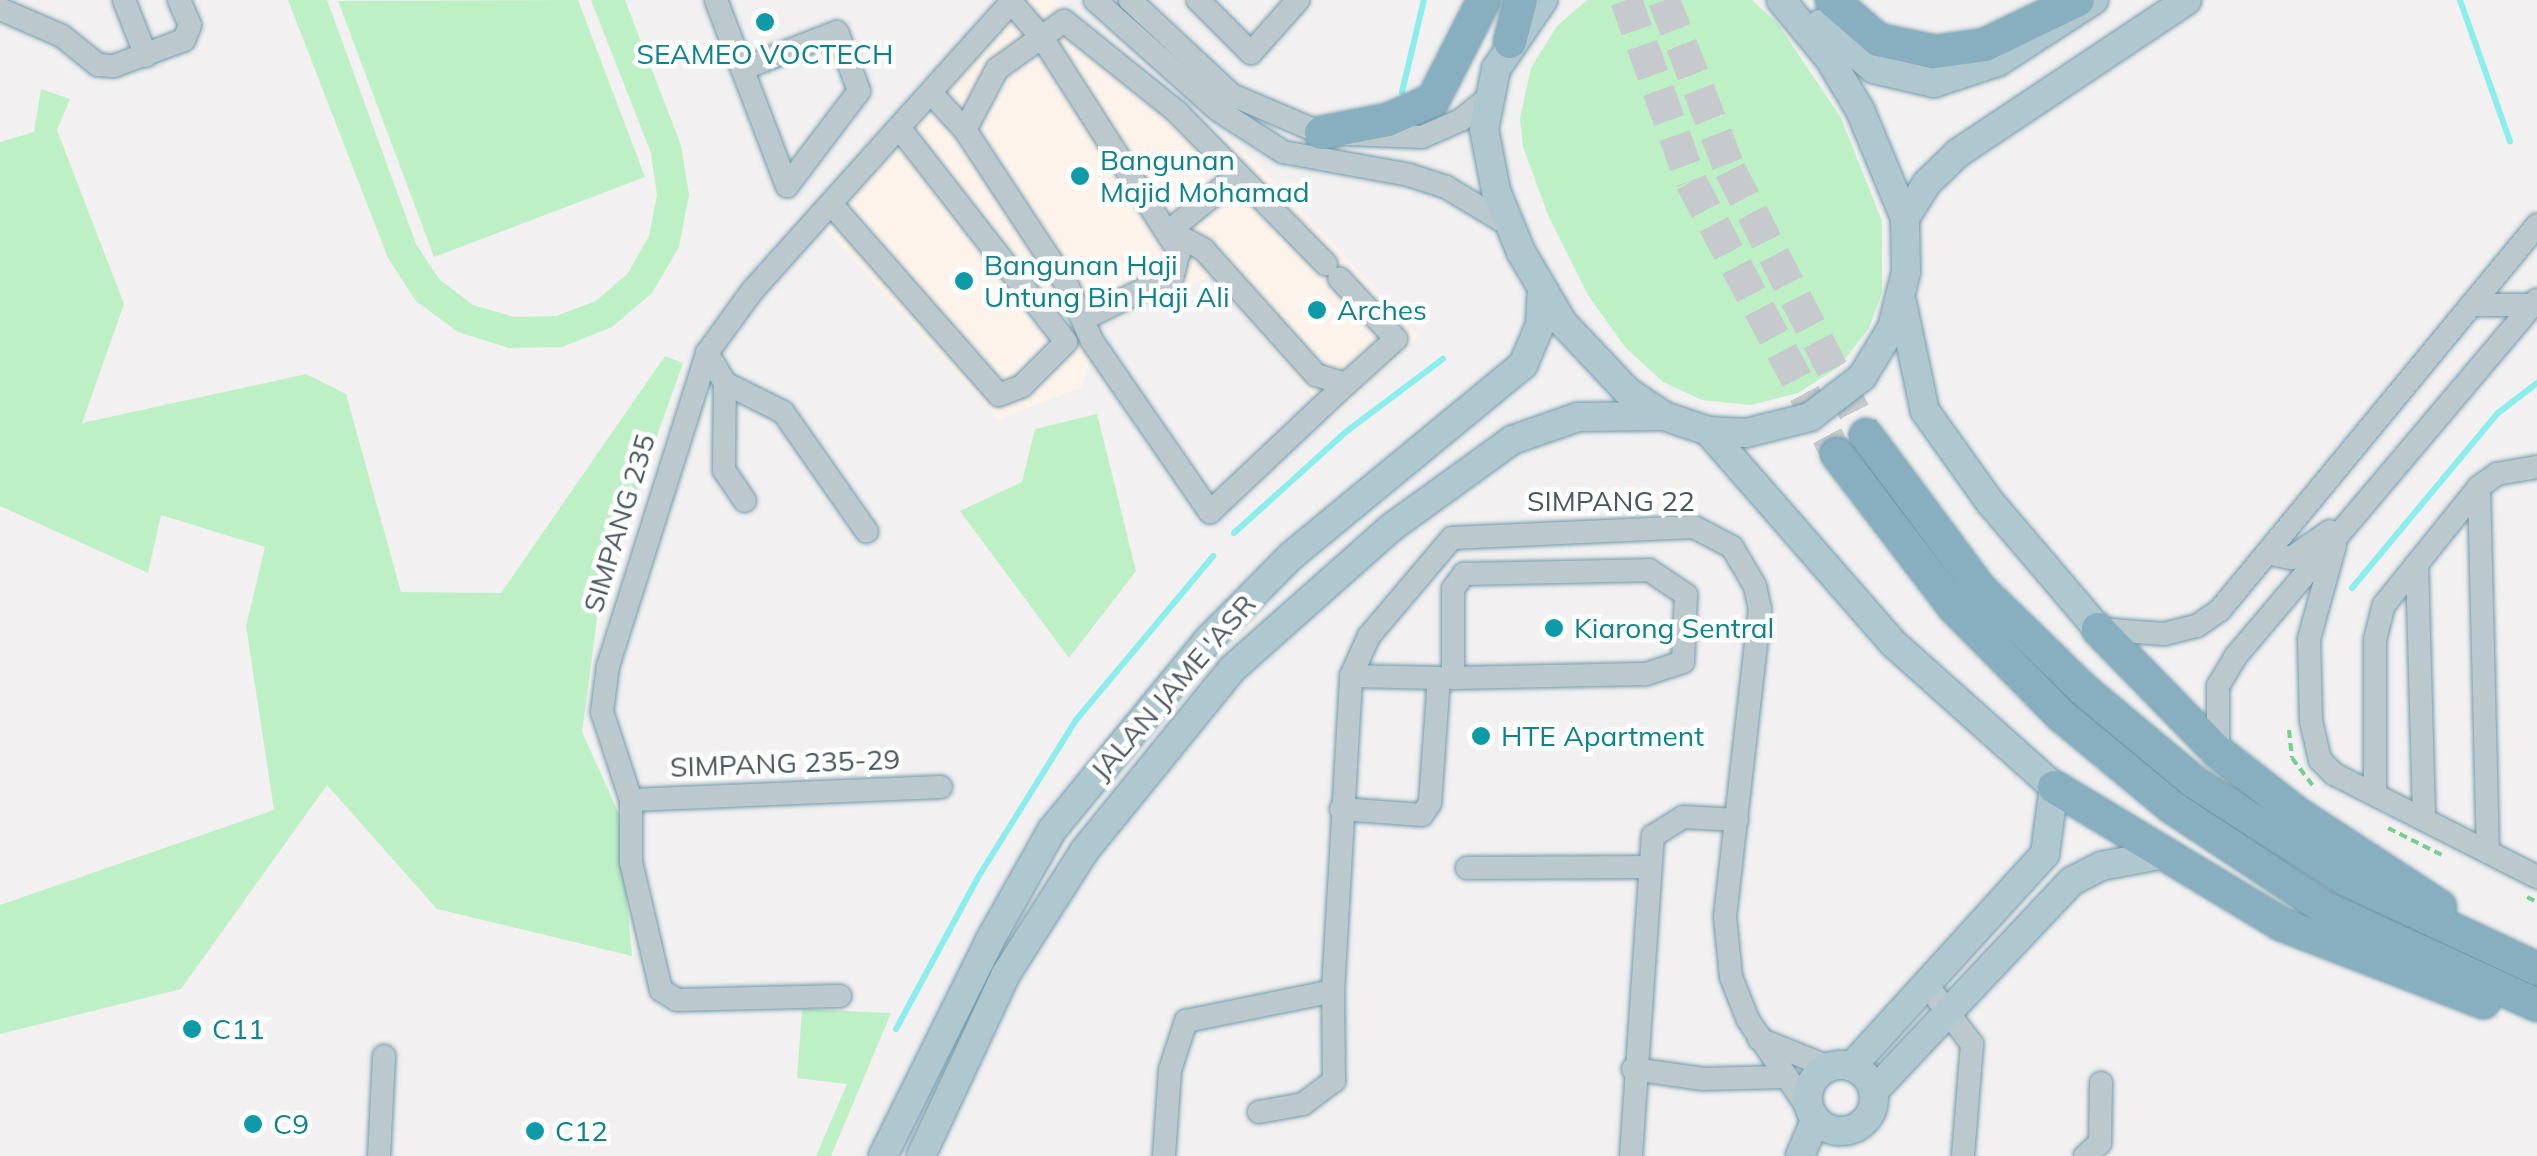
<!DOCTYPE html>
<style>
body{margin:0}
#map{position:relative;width:2537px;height:1156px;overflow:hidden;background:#f2f0f0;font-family:Mulish,sans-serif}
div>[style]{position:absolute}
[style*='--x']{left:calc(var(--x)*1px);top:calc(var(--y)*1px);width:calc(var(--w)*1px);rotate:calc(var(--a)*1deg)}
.commercial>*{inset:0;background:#fdf3ea}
.green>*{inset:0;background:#bef0c6}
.stream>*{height:6px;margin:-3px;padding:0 3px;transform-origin:3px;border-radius:3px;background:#8aeeec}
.highway-tunnel>*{height:32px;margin-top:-16px;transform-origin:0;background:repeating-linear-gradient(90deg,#c7cacc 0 32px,transparent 0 48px)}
.path>*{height:4px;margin-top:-2px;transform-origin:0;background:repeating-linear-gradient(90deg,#75cf8e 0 8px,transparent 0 13px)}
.roads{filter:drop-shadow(0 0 2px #729aab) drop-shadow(0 0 2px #729aab)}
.minor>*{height:22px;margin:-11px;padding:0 11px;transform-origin:11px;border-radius:11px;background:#bbc8cd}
.major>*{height:28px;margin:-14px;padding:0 14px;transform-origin:14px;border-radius:14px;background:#afc7cf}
.major>.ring{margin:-14px;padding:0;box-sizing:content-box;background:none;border:28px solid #afc7cf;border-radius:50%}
.highway>*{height:32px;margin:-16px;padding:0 16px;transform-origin:16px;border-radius:16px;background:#87afbf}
.dots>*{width:28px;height:28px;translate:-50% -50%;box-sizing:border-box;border:5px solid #fff;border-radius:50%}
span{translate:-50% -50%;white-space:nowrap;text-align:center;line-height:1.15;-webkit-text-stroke:9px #fff;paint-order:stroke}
.culture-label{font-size:28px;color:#0d838f}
.left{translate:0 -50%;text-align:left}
.street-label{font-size:28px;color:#47585e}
</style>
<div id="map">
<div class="commercial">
<i style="clip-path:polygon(1023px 0,1054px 0,1262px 168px,1419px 336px,1332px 419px,1210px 276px,1099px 328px,1082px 387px,998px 419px,825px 228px)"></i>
</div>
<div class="green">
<i style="clip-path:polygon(288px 0,327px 0,416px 244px,439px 279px,473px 305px,514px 317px,556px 316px,596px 301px,628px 273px,649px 236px,657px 195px,651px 153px,591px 0,625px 0,681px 145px,689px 195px,679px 247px,652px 293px,612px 327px,562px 347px,509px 348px,458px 332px,416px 301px,388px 258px)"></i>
<i style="clip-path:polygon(578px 0,645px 177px,434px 257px,338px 1px)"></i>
<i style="clip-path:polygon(1587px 0,1752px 0,1778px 24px,1841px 118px,1882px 221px,1882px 293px,1869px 328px,1839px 367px,1798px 393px,1751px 405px,1702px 400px,1663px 382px,1625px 347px,1588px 295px,1548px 215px,1523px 147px,1520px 118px,1531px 68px,1557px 26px)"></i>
<i style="clip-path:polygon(41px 89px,70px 99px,57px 130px,124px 304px,82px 423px,306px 374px,346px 394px,401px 592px,501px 593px,665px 356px,683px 363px,600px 596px,582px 732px,619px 814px,632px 956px,437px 909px,327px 785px,181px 989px,0 1034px,0 905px,274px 810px,246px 626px,265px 547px,161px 515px,148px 573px,0 506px,0 142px,34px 132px)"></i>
<i style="clip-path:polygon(1097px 414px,1136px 571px,1069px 658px,960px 511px,1022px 482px,1035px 429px)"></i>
<i style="clip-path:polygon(802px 1009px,891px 1013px,831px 1156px,816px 1156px,847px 1084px,797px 1078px)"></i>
</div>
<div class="stream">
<i style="--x:2460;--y:0;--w:150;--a:70.5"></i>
<i style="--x:1402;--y:92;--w:95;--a:-76.6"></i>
<i style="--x:1234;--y:533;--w:152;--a:-42.1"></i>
<i style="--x:1347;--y:431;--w:120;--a:-36.9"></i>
<i style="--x:2352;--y:588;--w:228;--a:-50.2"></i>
<i style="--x:2498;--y:413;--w:49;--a:-37.6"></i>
<i style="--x:896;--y:1029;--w:170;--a:-61.6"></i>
<i style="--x:977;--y:879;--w:187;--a:-58.1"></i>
<i style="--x:1076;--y:720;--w:214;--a:-50.1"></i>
</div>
<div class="highway-tunnel">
<i style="--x:1626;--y:0;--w:193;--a:70.3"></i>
<i style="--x:1691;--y:182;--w:309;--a:61.8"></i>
<i style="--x:1664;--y:0;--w:182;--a:68.8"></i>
<i style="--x:1730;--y:170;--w:298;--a:62.8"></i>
</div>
<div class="path">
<i style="--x:2289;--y:730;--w:28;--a:84"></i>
<i style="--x:2292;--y:758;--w:36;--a:53"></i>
<i style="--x:2388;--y:828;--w:60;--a:26.6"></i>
<i style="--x:2527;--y:897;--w:11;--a:27"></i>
</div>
<div class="roads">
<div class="minor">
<i style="--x:124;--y:0;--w:60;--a:68.6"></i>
<i style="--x:716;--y:0;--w:199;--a:69.1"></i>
<i style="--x:787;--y:186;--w:119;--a:-52.8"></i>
<i style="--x:859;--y:91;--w:63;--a:-110.4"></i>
<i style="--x:837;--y:32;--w:102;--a:158.7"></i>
<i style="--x:1095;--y:0;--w:165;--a:41.8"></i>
<i style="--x:1218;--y:110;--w:77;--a:32.9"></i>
<i style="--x:1283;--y:152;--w:128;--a:10.3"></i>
<i style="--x:1409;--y:175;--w:39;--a:18"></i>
<i style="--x:1446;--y:187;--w:76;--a:31"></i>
<i style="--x:1130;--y:0;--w:139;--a:43"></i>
<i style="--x:1232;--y:95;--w:97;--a:23.1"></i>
<i style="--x:1321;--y:133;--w:101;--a:2.3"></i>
<i style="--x:1422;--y:137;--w:43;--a:-23.6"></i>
<i style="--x:1461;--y:120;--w:33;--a:-39"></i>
<i style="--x:1198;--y:0;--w:75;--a:45"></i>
<i style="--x:1251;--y:53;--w:71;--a:-48.4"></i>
<i style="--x:1011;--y:2;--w:49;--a:49.1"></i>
<i style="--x:1043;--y:39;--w:253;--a:57.4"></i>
<i style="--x:1179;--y:252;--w:24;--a:105"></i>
<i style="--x:1173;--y:275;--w:97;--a:153.7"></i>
<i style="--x:0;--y:9;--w:68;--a:23.5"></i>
<i style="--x:62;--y:36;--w:46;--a:38.9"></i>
<i style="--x:98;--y:65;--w:16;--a:4"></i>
<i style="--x:114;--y:66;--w:75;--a:-20.4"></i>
<i style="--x:184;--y:40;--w:16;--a:-68"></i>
<i style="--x:190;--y:25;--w:27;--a:-114"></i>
<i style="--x:931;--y:93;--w:50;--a:47.4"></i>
<i style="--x:965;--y:130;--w:186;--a:56.7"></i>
<i style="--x:1067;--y:285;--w:61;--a:65.9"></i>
<i style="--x:1092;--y:341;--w:208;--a:55.4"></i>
<i style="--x:1210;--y:512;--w:187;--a:-43.3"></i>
<i style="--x:965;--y:130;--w:69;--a:-62.3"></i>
<i style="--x:997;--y:69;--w:82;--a:-35.6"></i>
<i style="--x:1064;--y:21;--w:145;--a:38.8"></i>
<i style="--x:1177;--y:112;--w:213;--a:45.6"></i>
<i style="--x:1237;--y:176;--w:87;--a:141"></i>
<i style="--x:1169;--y:231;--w:40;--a:28"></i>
<i style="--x:1204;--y:250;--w:168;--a:48.1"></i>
<i style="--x:1316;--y:375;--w:31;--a:17"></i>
<i style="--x:1346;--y:384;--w:67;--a:-42"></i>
<i style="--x:1396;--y:339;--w:83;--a:-133.1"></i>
<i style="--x:832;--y:205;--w:253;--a:48.7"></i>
<i style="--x:999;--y:395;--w:25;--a:-21"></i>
<i style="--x:1022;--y:386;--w:62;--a:-45"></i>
<i style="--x:1066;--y:342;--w:270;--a:-127.9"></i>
<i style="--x:2471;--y:305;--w:66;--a:0"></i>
<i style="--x:707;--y:353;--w:35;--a:59"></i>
<i style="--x:725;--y:383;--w:65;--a:26.6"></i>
<i style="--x:783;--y:412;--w:146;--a:55"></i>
<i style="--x:725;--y:383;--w:87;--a:90.7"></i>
<i style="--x:724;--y:470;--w:37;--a:56"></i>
<i style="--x:2479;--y:487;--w:365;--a:88.6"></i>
<i style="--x:2335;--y:545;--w:98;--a:105.5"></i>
<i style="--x:2309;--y:639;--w:82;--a:88.6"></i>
<i style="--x:2311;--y:721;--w:40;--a:77"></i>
<i style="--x:2320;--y:760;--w:20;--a:45"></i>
<i style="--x:2334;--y:774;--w:228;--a:26.9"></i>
<i style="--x:2267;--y:553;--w:25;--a:12"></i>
<i style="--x:2291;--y:558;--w:47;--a:-34.7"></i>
<i style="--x:2417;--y:564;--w:255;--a:88.4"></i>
<i style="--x:1649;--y:570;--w:45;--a:34"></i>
<i style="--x:1686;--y:595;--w:67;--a:92.6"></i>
<i style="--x:1683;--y:662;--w:40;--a:162"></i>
<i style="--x:1645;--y:674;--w:192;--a:178.8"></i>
<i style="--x:1453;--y:678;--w:89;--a:-90"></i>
<i style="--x:1453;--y:589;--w:19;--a:-54"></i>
<i style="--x:1464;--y:574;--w:185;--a:-1.2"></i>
<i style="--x:2098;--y:629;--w:66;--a:4.3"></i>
<i style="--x:2164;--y:634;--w:34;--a:-14"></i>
<i style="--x:2197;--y:626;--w:28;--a:-35"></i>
<i style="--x:2220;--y:610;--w:499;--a:-50.5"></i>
<i style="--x:2218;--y:752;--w:66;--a:-90"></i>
<i style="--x:2218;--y:686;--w:35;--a:-59"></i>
<i style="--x:2236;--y:656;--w:466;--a:-49.8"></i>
<i style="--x:2375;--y:794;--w:154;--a:-90"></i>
<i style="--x:2375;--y:640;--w:36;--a:-76"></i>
<i style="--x:2384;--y:605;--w:151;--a:-51.2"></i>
<i style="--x:2479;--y:487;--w:22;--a:-36"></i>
<i style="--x:2497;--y:474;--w:41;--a:-9.9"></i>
<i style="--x:631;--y:800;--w:310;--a:-2.4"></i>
<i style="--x:1341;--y:809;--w:81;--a:4.2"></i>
<i style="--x:1422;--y:815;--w:14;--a:-56"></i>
<i style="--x:1430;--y:803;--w:125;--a:-85.9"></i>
<i style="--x:1439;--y:678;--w:88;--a:-178.7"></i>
<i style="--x:1467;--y:868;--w:182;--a:-0.3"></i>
<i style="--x:1927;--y:985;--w:74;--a:52.7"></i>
<i style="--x:1972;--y:1044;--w:112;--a:94.6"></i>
<i style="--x:840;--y:996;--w:163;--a:178.6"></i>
<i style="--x:677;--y:1000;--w:19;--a:-148"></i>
<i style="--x:661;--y:990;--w:131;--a:-103.2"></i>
<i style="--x:631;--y:862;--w:62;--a:-90"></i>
<i style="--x:631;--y:800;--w:93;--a:-108.2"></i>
<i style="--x:602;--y:712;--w:46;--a:-82.6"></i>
<i style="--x:608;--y:666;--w:328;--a:-72.4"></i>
<i style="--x:707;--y:353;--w:78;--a:-53.9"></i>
<i style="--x:753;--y:290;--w:389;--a:-48.1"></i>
<i style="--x:1759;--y:1039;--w:75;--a:21.8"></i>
<i style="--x:1633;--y:1069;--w:71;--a:8.1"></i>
<i style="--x:1703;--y:1079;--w:82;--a:-1.4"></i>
<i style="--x:1259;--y:1112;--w:45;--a:-10.3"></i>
<i style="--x:1303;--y:1104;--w:39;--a:-37"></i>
<i style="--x:1334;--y:1081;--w:90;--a:-90.6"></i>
<i style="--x:1333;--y:991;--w:316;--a:-86.7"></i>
<i style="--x:1351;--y:676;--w:44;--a:-65.8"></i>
<i style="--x:1369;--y:636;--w:128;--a:-49.7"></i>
<i style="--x:1452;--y:538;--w:242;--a:-2.6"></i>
<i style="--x:1694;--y:527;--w:43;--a:27.8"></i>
<i style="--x:1732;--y:547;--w:45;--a:59.5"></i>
<i style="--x:1755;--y:586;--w:24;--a:78"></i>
<i style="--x:1760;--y:609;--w:310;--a:96.5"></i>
<i style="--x:1725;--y:917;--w:60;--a:84.3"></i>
<i style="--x:1731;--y:977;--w:46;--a:68.4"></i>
<i style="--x:1748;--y:1020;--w:110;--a:55.7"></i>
<i style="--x:379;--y:1156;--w:100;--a:-87.1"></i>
<i style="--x:1164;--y:1156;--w:86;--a:-86"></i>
<i style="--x:1170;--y:1070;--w:52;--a:-71.9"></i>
<i style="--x:1186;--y:1021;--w:150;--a:-11.5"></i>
<i style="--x:1631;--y:1156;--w:321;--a:-86.1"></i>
<i style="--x:1653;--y:836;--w:36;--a:-32"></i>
<i style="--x:1684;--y:817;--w:53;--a:3.2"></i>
<i style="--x:2085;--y:1156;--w:20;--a:-41"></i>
<i style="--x:2100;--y:1143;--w:60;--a:-89"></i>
</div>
<div class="major">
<i style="--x:1543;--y:0;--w:83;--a:124.3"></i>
<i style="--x:1496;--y:69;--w:61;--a:101.3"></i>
<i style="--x:1484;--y:129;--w:63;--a:79"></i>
<i style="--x:1496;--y:191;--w:66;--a:67.7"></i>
<i style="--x:1521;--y:252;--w:82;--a:59.4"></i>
<i style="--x:1563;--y:323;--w:93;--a:46.7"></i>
<i style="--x:1627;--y:391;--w:45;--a:34"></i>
<i style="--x:1664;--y:416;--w:46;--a:18.8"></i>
<i style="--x:1708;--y:431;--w:38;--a:3"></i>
<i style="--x:1746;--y:433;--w:66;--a:-14"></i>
<i style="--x:1810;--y:417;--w:66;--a:-37.6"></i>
<i style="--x:1862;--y:377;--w:57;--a:-58.5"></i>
<i style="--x:1892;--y:328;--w:58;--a:-76"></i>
<i style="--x:1906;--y:272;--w:54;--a:-91.1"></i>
<i style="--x:1905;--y:218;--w:117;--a:-112.6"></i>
<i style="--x:1860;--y:110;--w:61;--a:-120.8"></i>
<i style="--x:1829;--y:58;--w:75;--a:-129.6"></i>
<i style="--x:1820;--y:24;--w:70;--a:39.8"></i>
<i style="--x:1874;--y:69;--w:62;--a:13.1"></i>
<i style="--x:1934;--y:83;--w:67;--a:-18.2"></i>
<i style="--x:1998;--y:62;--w:114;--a:-32.9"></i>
<i style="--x:1905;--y:218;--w:40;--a:-58"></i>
<i style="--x:1926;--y:184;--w:45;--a:-44.1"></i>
<i style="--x:1958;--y:153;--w:275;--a:-33.7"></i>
<i style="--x:1902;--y:303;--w:110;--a:78"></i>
<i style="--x:1925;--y:411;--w:112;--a:54.5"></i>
<i style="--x:1990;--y:502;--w:167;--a:49.6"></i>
<i style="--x:1708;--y:431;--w:283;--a:48.9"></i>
<i style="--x:1894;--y:644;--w:215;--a:41.8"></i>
<i style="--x:2054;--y:787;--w:68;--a:97.7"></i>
<i style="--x:2045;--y:854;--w:287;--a:132.3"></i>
<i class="ring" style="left:1808px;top:1065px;width:38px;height:38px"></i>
<i style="--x:1874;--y:1091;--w:289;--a:-46.7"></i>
<i style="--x:2072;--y:881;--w:33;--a:-27"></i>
<i style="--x:2101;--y:866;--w:60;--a:-10.6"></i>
<i style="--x:883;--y:1156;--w:241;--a:-63.6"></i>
<i style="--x:990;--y:940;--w:126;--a:-60.6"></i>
<i style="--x:1052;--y:830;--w:244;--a:-50.6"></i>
<i style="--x:1207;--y:641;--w:120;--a:-45.3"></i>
<i style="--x:1291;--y:556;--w:301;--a:-39.5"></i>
<i style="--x:1523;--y:365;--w:43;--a:-67"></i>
<i style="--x:1540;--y:325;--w:34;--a:-87"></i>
<i style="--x:921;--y:1156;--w:201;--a:-65"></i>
<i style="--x:1006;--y:974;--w:147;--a:-57.5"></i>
<i style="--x:1085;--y:850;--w:233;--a:-50.9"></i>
<i style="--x:1232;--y:669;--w:214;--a:-41.6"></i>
<i style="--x:1392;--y:527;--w:148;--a:-35.9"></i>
<i style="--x:1512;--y:440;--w:70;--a:-19.2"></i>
<i style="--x:1578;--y:417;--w:86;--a:-0.7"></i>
<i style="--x:1800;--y:1156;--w:39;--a:-67"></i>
</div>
<div class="highway">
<i style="--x:1832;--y:0;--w:61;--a:41"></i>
<i style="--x:1878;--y:40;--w:58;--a:11.9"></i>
<i style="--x:1935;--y:52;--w:50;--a:-8"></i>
<i style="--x:1985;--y:45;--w:103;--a:-25.8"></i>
<i style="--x:1510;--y:42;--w:43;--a:-75.3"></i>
<i style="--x:1321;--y:133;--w:68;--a:-11"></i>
<i style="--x:1388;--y:120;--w:49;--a:-24"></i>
<i style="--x:1433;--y:100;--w:112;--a:-63"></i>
<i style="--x:1866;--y:435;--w:192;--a:53.5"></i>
<i style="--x:1980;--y:589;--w:146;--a:44.2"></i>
<i style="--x:2085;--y:691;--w:142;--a:39.9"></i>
<i style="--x:2194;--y:782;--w:179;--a:32.7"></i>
<i style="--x:2345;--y:879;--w:212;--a:25.1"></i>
<i style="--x:1837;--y:454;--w:193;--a:52.6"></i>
<i style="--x:1954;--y:607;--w:153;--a:45.3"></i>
<i style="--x:2062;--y:716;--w:143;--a:39.6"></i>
<i style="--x:2172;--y:807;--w:181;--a:33.5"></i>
<i style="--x:2323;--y:907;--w:235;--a:24.6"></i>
<i style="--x:2098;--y:629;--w:172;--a:45.7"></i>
<i style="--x:2218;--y:752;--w:103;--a:37.9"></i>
<i style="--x:2299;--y:815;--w:168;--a:33.1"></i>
<i style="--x:2054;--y:787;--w:265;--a:31.1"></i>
<i style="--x:2281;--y:924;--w:217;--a:21.1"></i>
</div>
</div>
<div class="dots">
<i style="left:765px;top:22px;background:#0f9aa8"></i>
<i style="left:1080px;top:176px;background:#0f9aa8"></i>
<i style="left:964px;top:281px;background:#0f9aa8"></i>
<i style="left:1317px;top:310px;background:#0f9aa8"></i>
<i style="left:1554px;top:628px;background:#0f9aa8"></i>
<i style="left:1481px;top:736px;background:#0f9aa8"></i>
<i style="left:192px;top:1029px;background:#0f9aa8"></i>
<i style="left:253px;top:1124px;background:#0f9aa8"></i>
<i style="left:535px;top:1131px;background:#0f9aa8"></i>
</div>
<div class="culture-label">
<span style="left:765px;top:54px">SEAMEO VOCTECH</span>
<span class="left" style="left:1100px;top:176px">Bangunan<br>Majid Mohamad</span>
<span class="left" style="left:984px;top:281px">Bangunan Haji<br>Untung Bin Haji Ali</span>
<span class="left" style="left:1337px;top:310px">Arches</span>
<span class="left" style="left:1574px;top:628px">Kiarong Sentral</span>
<span class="left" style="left:1501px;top:736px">HTE Apartment</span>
<span class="left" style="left:212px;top:1029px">C11</span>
<span class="left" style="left:273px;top:1124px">C9</span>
<span class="left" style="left:555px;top:1131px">C12</span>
</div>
<div class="street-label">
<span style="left:1611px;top:501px">SIMPANG 22</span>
<span style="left:619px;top:523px;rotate:-73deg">SIMPANG 235</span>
<span style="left:1173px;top:687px;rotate:-49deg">JALAN JAME 'ASR</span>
<span style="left:785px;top:763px;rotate:-2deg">SIMPANG 235-29</span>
</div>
</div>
